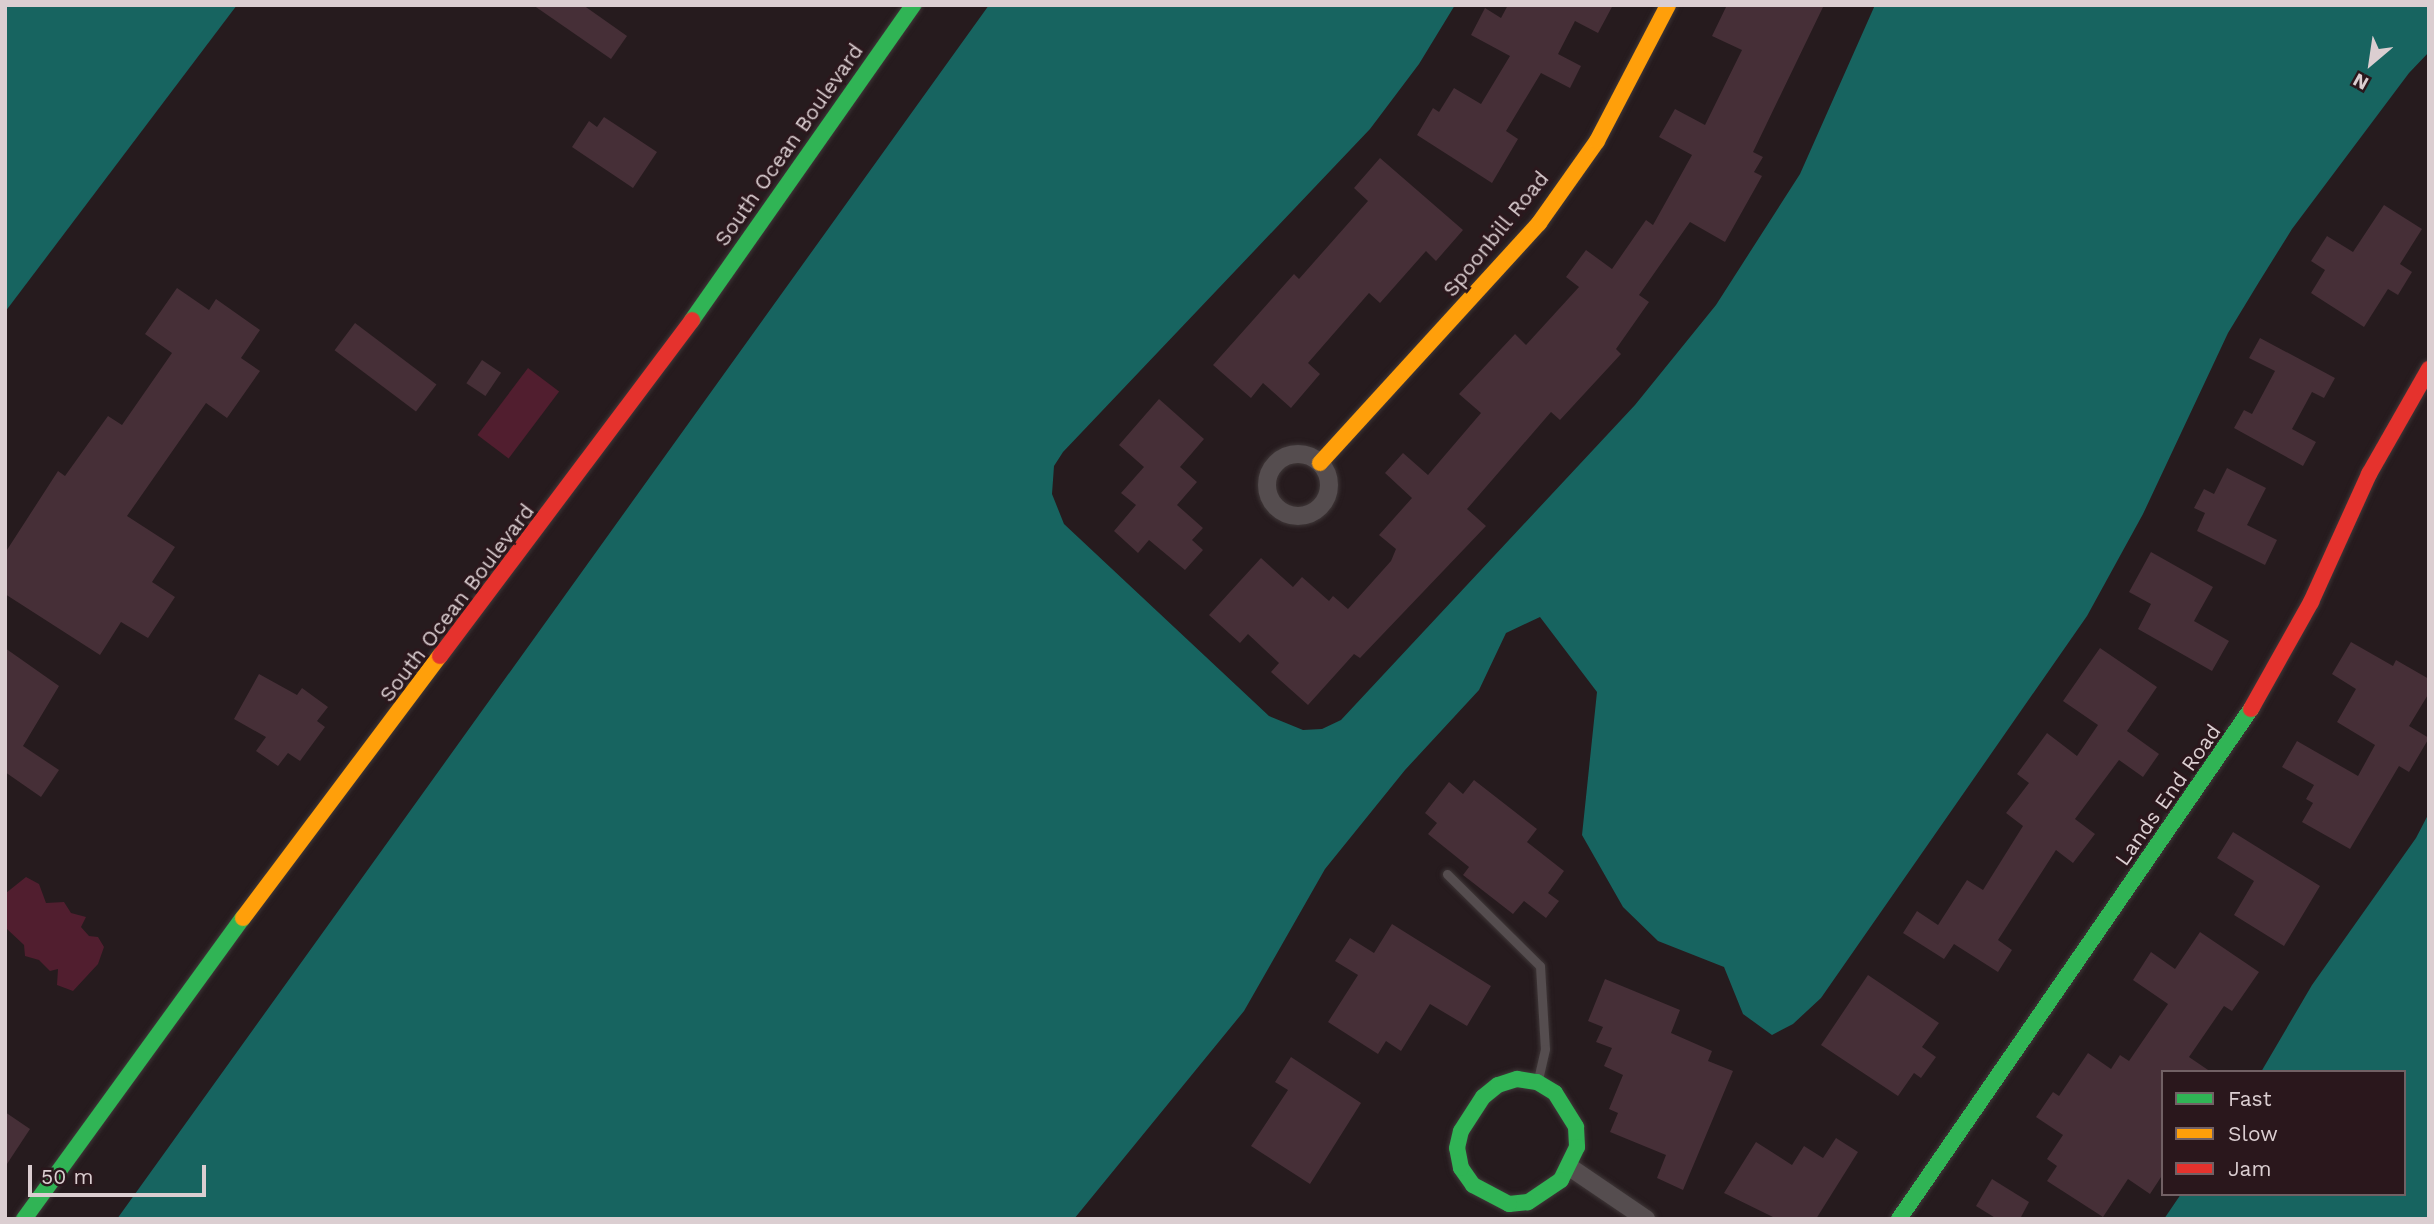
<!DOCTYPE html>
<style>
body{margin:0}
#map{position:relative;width:2434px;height:1224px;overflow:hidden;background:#261b1e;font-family:"Work Sans",sans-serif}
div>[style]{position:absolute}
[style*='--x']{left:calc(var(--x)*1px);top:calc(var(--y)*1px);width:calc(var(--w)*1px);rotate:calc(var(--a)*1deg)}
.green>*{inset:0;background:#511e2f;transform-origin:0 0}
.water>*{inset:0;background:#176460}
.building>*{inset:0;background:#462f37;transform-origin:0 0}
.roads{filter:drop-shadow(0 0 2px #3f3738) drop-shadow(0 0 2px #3f3738)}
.lane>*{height:9px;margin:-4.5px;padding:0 4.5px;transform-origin:4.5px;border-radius:4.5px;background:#554d4f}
.street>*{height:18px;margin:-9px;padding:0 9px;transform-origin:9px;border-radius:9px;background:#554d4f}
.street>.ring{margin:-9px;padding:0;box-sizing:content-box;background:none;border:18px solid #554d4f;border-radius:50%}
.fast>*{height:16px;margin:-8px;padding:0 8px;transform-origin:8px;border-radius:8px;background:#30b455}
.slow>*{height:16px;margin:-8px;padding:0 8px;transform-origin:8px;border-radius:8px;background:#ff9f0a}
.jam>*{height:16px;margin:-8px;padding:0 8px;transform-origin:8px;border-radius:8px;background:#e5322d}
span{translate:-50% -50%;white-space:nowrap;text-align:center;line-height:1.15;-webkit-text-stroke:6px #2a171c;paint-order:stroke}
.street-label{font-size:21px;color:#dbced1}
.frame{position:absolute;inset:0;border:7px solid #dbced1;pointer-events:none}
.legend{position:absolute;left:2161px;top:1070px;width:245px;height:126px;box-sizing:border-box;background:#2a171c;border:2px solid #716064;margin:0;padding:9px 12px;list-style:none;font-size:21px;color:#dbced1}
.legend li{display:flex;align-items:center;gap:14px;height:35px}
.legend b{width:35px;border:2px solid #716064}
.north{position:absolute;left:2336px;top:28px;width:70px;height:70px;-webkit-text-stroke:5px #2a171c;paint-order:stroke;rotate:209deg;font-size:19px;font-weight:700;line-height:28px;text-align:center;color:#dbced1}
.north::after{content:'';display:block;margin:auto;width:24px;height:32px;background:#dbced1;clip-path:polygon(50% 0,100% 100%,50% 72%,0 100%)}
.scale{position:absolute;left:28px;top:1165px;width:178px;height:32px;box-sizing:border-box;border:4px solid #dbced1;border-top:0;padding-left:9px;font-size:21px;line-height:24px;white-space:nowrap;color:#dbced1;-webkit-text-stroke:5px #2a171c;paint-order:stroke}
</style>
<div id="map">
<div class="green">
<i style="left:528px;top:368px;width:39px;height:84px;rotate:37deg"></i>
<i style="clip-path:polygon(26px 877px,39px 884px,46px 903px,64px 902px,71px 913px,86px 917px,81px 927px,89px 936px,98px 937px,104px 947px,98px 964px,73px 991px,57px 985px,58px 969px,50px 971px,39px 960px,25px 956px,24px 945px,7px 929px,6px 893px)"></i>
</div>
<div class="water">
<i style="clip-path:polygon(5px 5px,237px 5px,5px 312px)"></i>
<i style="clip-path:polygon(989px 5px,1455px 5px,1419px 64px,1370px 129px,1063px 452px,1054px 466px,1052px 494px,1064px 524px,1269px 716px,1303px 730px,1322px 729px,1341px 720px,1635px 405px,1716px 305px,1800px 174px,1875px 5px,2429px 5px,2429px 52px,2409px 73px,2292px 229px,2259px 282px,2228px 333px,2143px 514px,2087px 616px,1821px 998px,1793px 1024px,1772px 1035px,1743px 1014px,1724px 967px,1658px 941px,1623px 907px,1582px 835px,1597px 692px,1540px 617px,1506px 633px,1479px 690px,1405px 770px,1325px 869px,1244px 1011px,1074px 1219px,117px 1219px)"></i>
<i style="clip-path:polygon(2429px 813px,2429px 1219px,2164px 1219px,2181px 1194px,2404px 1194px,2404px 1072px,2261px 1072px,2312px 985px,2416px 838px)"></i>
</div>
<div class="building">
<i style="clip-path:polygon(533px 5px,583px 5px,627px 36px,611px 59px)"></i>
<i style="clip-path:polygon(1508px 5px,1613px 5px,1598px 33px,1575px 21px,1558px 54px,1581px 66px,1570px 88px,1541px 73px,1506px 131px,1518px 139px,1492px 183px,1417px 135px,1433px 108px,1439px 112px,1454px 88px,1481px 104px,1510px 56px,1471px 35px,1485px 8px,1501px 18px)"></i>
<i style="clip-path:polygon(1727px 5px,1824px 5px,1753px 152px,1763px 157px,1754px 172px,1762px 176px,1725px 242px,1690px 222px,1639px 295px,1649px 302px,1616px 349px,1621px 354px,1560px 420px,1551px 412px,1467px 509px,1486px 526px,1360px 658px,1354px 654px,1308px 705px,1271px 672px,1279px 663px,1248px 634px,1240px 643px,1209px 615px,1261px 558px,1293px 587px,1302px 577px,1329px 601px,1333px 596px,1348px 609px,1391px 561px,1396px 549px,1379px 535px,1412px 498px,1385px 473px,1403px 453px,1428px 475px,1481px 413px,1459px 394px,1515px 334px,1526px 345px,1579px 287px,1566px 277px,1586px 250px,1612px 269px,1646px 220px,1653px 225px,1692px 155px,1659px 137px,1675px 109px,1705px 125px,1742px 50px,1712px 36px)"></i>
<i style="clip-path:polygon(604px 117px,657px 152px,633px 188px,572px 147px,589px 121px,597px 127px)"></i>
<i style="clip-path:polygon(1380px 158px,1463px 230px,1436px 261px,1426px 251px,1380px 303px,1369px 293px,1308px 363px,1320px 374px,1291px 408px,1263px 383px,1251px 398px,1213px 365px,1294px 274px,1299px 279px,1368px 201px,1354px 188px)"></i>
<i style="clip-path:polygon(2384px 205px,2422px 229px,2400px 264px,2412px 272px,2398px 295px,2388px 289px,2364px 327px,2311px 293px,2325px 270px,2311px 261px,2327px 236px,2353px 252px)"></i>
<i style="clip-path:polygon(177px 288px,209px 310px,216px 299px,260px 330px,241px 358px,260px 371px,227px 418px,206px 403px,127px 516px,175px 547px,152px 582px,175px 597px,148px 638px,121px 622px,100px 655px,5px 594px,5px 553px,58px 471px,65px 476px,108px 416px,122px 425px,172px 353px,145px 334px)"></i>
<i style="left:355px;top:323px;width:102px;height:34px;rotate:37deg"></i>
<i style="clip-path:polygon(2260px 338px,2335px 378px,2324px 398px,2312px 392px,2292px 429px,2316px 442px,2303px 466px,2234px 428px,2244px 410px,2252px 414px,2275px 371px,2249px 358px)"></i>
<i style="left:482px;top:360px;width:23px;height:28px;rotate:34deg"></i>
<i style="clip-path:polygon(1159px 399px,1204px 439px,1180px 467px,1197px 482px,1177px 505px,1203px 528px,1192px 540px,1203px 550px,1185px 570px,1149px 540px,1138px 553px,1114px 531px,1136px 505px,1121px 493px,1144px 467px,1119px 445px)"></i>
<i style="clip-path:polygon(2227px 468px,2266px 488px,2247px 525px,2277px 540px,2265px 565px,2197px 531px,2205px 513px,2194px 508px,2204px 489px,2214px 494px)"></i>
<i style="clip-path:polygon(2151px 552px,2213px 587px,2194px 621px,2229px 641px,2212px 671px,2138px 629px,2151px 604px,2129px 592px)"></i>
<i style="clip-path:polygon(2351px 642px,2393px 666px,2396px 660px,2429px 679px,2429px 693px,2409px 726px,2429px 738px,2409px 772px,2399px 766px,2350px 849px,2302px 822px,2313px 803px,2306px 799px,2314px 785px,2282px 767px,2297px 741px,2358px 776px,2375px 745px,2337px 722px,2356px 689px,2332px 674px)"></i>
<i style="clip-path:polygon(5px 648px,59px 686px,23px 746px,59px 770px,41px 797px,5px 772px)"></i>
<i style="clip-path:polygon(2100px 648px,2157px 687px,2127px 731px,2159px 754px,2143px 777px,2119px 760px,2075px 819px,2095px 834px,2073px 863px,2056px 850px,1998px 940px,2012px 950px,1998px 972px,1954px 944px,1944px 959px,1903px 933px,1917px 911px,1938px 925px,1967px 880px,1983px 890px,2023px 826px,2006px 813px,2029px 783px,2017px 774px,2047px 733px,2077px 756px,2098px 725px,2063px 701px)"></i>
<i style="clip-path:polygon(259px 674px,297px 695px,302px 688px,328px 707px,317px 721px,325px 727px,300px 761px,288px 753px,278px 766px,256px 751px,266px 737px,234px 719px)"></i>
<i style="clip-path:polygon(1474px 780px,1537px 829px,1527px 842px,1564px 871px,1548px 893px,1559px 901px,1546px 918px,1524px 901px,1513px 914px,1463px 875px,1469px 867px,1428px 834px,1437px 823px,1425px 813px,1449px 782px,1463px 794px)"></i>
<i style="clip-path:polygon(2233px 832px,2320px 886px,2284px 946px,2234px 915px,2254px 881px,2217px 858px)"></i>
<i style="clip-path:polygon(1392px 924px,1491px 986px,1467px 1026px,1430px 1004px,1401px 1051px,1386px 1041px,1378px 1054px,1328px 1022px,1358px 975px,1335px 961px,1350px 938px,1374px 953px)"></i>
<i style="clip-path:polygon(2200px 932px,2259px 972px,2232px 1011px,2224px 1006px,2189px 1057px,2211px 1072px,2163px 1072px,2163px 1174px,2150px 1194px,2128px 1179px,2103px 1217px,2047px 1181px,2057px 1166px,2047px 1159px,2063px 1135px,2036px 1117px,2053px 1092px,2059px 1096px,2088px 1053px,2111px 1069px,2120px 1055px,2129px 1061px,2168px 1004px,2133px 980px,2151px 952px,2175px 969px)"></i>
<i style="clip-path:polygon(1868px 975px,1939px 1023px,1922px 1047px,1936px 1057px,1921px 1078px,1914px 1073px,1898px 1096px,1821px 1045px)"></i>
<i style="clip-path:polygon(1605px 979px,1680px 1010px,1671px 1033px,1712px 1051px,1708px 1061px,1733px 1071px,1683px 1190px,1657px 1178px,1666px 1155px,1610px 1132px,1618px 1113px,1609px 1109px,1623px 1075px,1604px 1066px,1612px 1048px,1596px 1042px,1603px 1027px,1588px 1021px)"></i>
<i style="clip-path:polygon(1291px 1057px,1361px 1103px,1310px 1184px,1251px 1146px,1288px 1090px,1275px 1082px)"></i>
<i style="clip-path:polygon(5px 1112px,30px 1129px,5px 1167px)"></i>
<i style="clip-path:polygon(1836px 1138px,1858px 1152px,1816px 1219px,1777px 1219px,1724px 1193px,1756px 1142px,1792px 1165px,1804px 1146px,1823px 1158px)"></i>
<i style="clip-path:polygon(1992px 1179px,2029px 1202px,2020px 1219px,1997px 1219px,1976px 1206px)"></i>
</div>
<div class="roads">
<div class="lane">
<i style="--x:1447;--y:874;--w:131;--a:44.7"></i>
<i style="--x:1540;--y:966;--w:83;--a:86.6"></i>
<i style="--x:1545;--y:1049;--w:32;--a:103"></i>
</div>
<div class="street">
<i class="ring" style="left:1267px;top:454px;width:44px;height:44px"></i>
<i style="--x:1571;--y:1168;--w:91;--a:34.2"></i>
</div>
<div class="fast">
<i style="--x:692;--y:320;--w:385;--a:-54.9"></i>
<i style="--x:1517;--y:1079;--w:20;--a:9"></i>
<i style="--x:1537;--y:1082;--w:21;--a:31"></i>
<i style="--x:1555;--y:1093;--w:40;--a:58"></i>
<i style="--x:1576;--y:1127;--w:20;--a:87"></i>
<i style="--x:1577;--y:1147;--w:37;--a:116"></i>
<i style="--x:1561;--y:1180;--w:40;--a:146"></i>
<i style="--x:1528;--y:1202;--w:19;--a:174"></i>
<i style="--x:1509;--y:1204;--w:41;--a:-152.2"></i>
<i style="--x:1473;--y:1185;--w:21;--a:-125"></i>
<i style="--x:1461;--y:1168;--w:20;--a:-101"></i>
<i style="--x:1457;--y:1148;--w:17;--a:-77"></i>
<i style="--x:1461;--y:1131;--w:40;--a:-57.1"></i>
<i style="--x:1483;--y:1097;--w:19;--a:-39"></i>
<i style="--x:1498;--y:1085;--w:20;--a:-18"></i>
<i style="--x:24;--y:1219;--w:372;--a:-54"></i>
<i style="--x:1899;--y:1219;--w:620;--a:-55.39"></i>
</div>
<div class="slow">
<i style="--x:1320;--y:463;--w:325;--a:-47.6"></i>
<i style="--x:1539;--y:223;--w:100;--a:-54.7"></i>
<i style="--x:1597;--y:141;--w:153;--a:-62.4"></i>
<i style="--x:243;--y:918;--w:328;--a:-53.1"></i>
</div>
<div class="jam">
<i style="--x:440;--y:656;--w:420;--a:-53.1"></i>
<i style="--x:2251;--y:709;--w:123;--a:-60.7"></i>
<i style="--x:2311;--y:602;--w:141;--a:-65.6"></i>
<i style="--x:2369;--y:474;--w:121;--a:-60.3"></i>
</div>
</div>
<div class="street-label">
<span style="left:789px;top:145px;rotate:-55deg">South Ocean Boulevard</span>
<span style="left:1496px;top:234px;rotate:-51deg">Spoonbill Road</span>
<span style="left:457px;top:603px;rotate:-53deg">South Ocean Boulevard</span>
<span style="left:2168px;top:795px;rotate:-55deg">Lands End Road</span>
</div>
<div class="frame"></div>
<ul class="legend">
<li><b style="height:9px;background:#30b455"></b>Fast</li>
<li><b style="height:9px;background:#ff9f0a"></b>Slow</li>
<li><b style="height:9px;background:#e5322d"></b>Jam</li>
</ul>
<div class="north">N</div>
<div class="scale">50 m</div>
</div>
